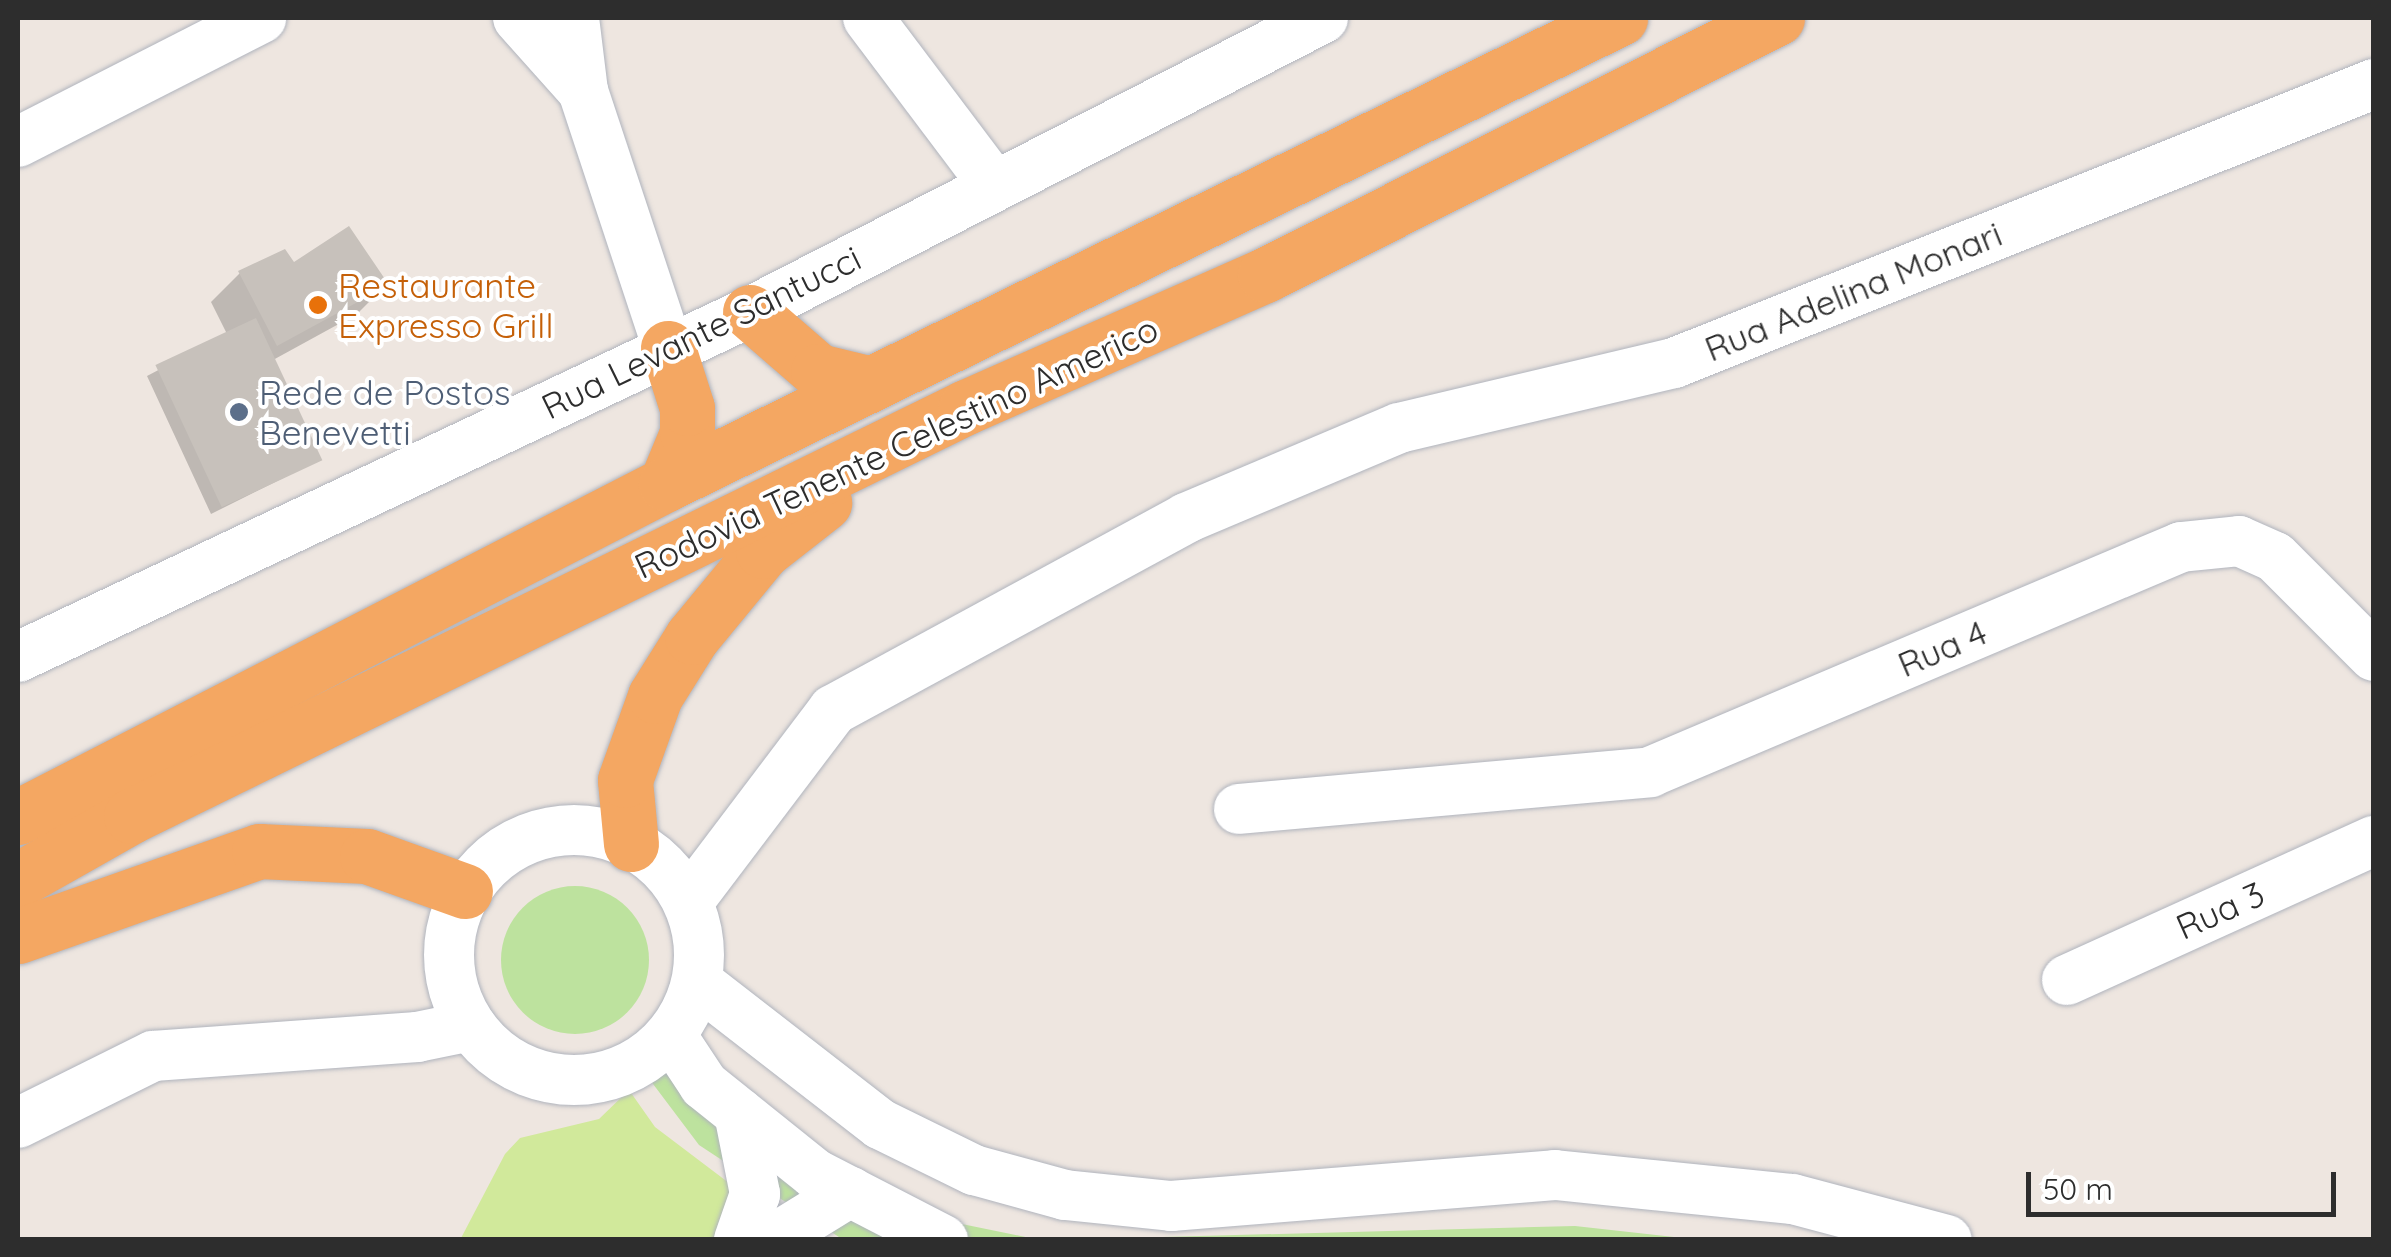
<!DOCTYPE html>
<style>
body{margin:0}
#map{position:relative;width:2391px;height:1257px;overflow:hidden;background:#eee6e0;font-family:Quicksand,sans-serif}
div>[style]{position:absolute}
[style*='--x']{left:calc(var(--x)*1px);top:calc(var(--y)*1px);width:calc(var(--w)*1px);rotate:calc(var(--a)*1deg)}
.green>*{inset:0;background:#bde29e}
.round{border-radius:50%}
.pitch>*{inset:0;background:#d1e99b}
.shadow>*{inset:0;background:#0003}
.building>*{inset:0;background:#c7c1bb;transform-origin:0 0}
.roads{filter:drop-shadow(0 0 2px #b0b4bd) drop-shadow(0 0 2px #b0b4bd)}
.minor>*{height:50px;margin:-25px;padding:0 25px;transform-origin:25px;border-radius:25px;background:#fff}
.minor>.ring{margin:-25px;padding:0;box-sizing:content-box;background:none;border:50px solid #fff;border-radius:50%}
.trunk>*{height:55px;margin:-27.5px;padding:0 27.5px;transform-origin:27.5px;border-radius:27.5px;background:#f4a762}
.dots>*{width:28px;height:28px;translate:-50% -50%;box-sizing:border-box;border:5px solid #fff;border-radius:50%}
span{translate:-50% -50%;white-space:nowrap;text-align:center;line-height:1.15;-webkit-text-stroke:8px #fff;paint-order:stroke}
.food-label{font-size:35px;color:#c56008}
.left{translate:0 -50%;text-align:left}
.street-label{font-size:35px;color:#2d2d2d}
.service-label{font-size:35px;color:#4e5e75}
.frame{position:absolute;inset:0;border:20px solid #2d2d2d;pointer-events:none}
.scale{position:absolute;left:2026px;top:1172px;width:310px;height:45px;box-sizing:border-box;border:5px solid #2d2d2d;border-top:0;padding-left:12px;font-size:30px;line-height:35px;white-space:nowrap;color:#2d2d2d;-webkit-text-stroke:8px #fff;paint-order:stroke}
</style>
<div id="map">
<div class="green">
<i class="round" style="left:501px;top:886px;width:148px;height:148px"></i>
<i style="clip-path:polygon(657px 1058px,874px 1206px,1035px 1239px,842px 1239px,699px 1145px,644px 1072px)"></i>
<i style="clip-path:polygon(1575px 1226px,1692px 1239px,1090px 1239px)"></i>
</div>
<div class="pitch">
<i style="clip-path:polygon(629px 1090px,655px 1127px,803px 1239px,460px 1240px,505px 1154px,520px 1138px,599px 1119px)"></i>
</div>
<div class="shadow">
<i style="clip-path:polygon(293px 265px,386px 285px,357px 314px,273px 360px,319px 460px,211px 514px,147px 376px,227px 334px,211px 302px,240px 273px)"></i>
</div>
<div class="building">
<i style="clip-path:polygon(349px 226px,389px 285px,277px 346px,238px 271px,285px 249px,294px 262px)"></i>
<i style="left:256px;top:318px;width:157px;height:111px;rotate:65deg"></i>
</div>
<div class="roads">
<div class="minor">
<i style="--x:518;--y:18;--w:98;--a:48.3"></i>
<i style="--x:574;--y:18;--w:74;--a:83"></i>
<i style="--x:583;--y:91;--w:271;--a:71.7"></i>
<i style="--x:868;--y:18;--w:209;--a:53"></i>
<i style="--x:18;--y:142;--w:273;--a:-27"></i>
<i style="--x:18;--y:657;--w:809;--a:-25.24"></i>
<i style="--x:750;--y:312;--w:644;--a:-27.16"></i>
<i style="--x:1239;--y:809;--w:413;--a:-5.1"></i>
<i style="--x:1650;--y:772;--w:577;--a:-22.96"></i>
<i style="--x:2181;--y:547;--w:58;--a:-5.9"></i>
<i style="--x:2239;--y:541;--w:39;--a:24"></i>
<i style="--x:2275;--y:557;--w:140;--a:45"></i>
<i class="ring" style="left:449px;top:830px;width:200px;height:200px"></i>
<i style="--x:688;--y:902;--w:241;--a:-52.9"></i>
<i style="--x:833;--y:710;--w:402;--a:-28.5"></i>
<i style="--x:1186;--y:518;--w:231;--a:-22.9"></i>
<i style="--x:1399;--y:428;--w:283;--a:-13.3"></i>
<i style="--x:1674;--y:363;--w:754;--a:-21.73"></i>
<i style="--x:2067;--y:980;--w:337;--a:-24.4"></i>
<i style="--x:697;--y:982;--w:232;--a:37.8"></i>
<i style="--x:880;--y:1124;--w:105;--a:26.1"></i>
<i style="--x:974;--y:1170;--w:94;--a:15.4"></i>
<i style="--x:1065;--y:1195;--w:107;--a:5.9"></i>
<i style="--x:1171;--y:1206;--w:385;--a:-4.6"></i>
<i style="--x:1555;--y:1175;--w:239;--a:5.8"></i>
<i style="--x:1793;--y:1199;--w:159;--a:14.9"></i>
<i style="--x:671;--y:1035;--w:60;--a:56.6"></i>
<i style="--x:704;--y:1085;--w:142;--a:38.7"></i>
<i style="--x:815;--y:1174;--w:144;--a:27.3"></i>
<i style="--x:739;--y:1113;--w:83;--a:78.8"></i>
<i style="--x:755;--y:1194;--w:49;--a:109.2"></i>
<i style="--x:18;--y:1123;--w:151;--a:-26.4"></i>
<i style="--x:153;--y:1056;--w:265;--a:-4.1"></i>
<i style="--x:417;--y:1037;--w:55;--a:-11.5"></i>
<i style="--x:772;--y:1240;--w:92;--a:-31.6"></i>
</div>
<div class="trunk">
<i style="--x:750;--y:312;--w:90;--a:40.9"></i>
<i style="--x:818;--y:371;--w:51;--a:13.5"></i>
<i style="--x:666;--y:484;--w:55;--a:-67.6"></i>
<i style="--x:687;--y:433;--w:25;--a:-90"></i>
<i style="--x:687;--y:408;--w:63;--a:-107.6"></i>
<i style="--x:18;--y:817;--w:729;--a:-27.2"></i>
<i style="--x:666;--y:484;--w:1062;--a:-26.03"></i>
<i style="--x:631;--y:844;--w:64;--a:-95.4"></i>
<i style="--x:625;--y:780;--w:89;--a:-70.3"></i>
<i style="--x:655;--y:696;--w:70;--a:-57.9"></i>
<i style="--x:692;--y:637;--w:112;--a:-50.5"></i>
<i style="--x:763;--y:551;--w:78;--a:-38.2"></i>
<i style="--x:18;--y:880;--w:130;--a:-29.5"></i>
<i style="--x:131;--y:816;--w:930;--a:-26.1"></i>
<i style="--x:966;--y:407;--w:327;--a:-23.8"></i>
<i style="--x:1265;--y:275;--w:573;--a:-26.65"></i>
<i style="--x:18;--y:936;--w:256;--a:-19.4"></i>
<i style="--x:259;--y:851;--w:108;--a:2.7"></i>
<i style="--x:367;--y:856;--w:104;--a:19.7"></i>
</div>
</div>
<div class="dots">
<i style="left:318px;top:305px;background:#e8710a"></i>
<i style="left:239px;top:412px;background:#5c6f8a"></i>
</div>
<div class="food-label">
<span class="left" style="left:338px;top:305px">Restaurante<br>Expresso Grill</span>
</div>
<div class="street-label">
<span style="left:1853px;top:291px;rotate:-22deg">Rua Adelina Monari</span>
<span style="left:701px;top:332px;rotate:-26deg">Rua Levante Santucci</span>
<span style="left:896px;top:447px;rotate:-25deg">Rodovia Tenente Celestino Americo</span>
<span style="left:1942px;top:648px;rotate:-23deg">Rua 4</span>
<span style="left:2220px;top:910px;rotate:-24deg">Rua 3</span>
</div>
<div class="service-label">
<span class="left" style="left:259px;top:412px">Rede de Postos<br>Benevetti</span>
</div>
<div class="frame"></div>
<div class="scale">50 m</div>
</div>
